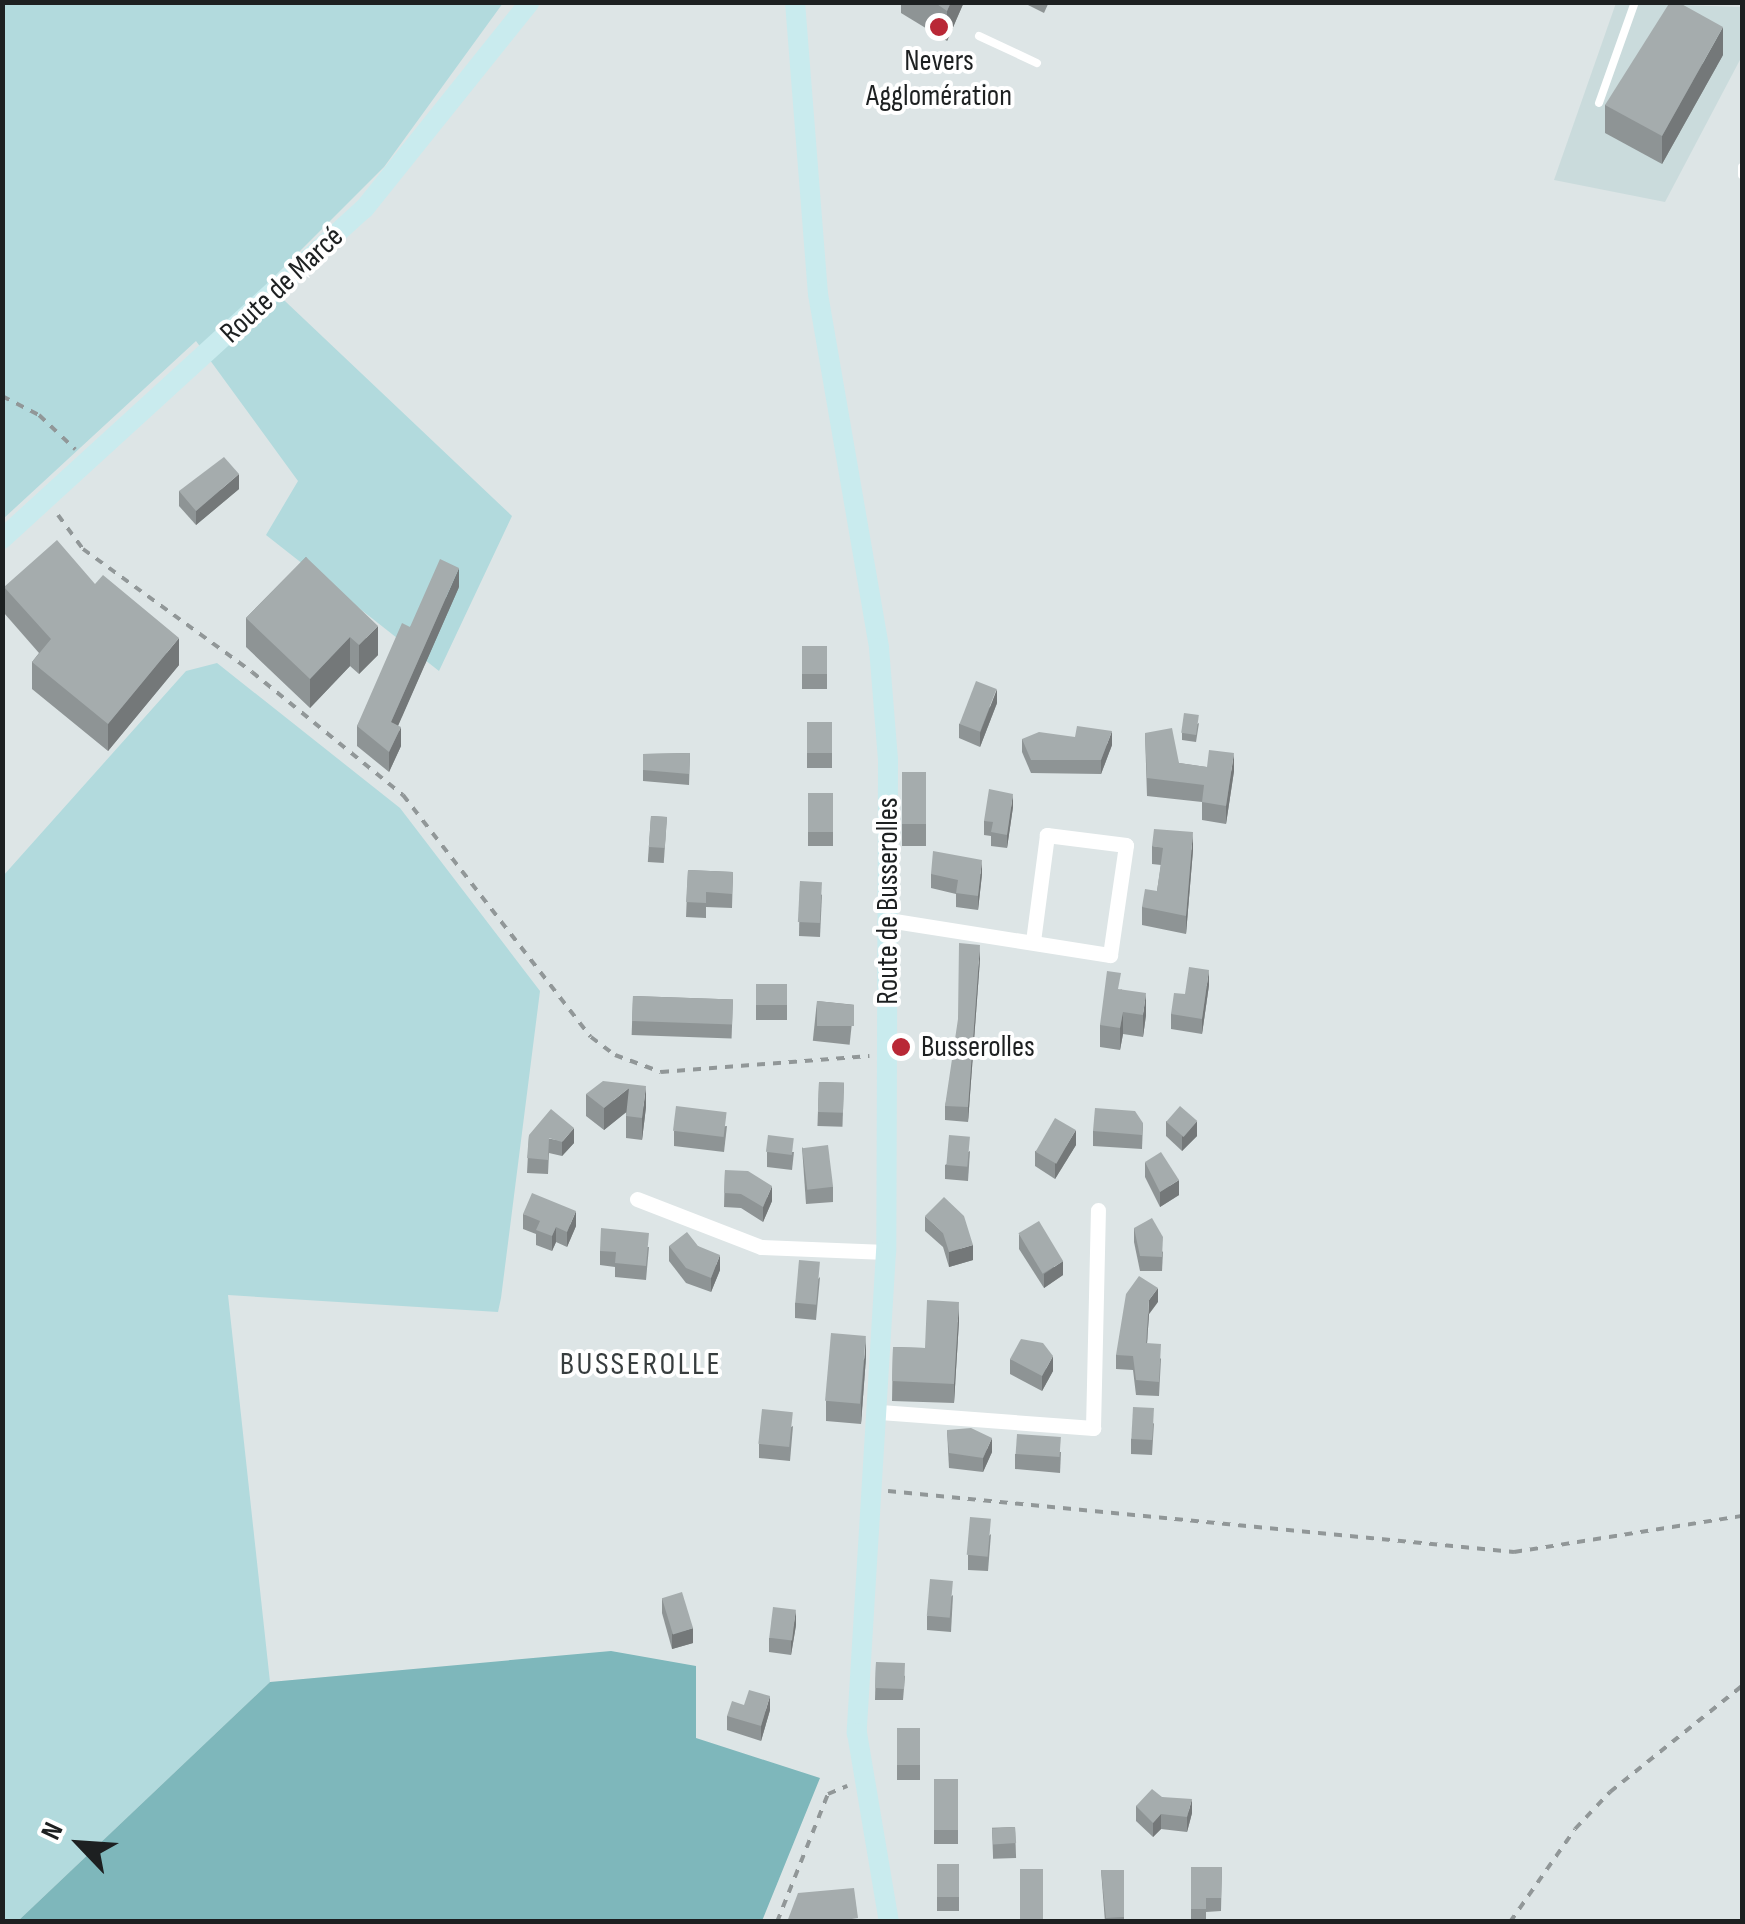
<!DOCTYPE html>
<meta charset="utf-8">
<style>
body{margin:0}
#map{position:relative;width:1745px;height:1924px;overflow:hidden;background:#dde5e6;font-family:"Sofia Sans Condensed",sans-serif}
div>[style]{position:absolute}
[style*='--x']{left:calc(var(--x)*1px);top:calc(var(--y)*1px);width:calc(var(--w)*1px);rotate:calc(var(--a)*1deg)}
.built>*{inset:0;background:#cadbdc}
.green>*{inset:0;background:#b2dadd}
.forest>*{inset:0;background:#7eb7bb}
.path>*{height:4px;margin-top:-2px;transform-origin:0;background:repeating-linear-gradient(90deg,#919798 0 8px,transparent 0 16px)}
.lane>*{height:8px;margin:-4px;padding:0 4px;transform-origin:4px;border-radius:4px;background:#fff}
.street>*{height:15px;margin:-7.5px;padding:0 7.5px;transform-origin:7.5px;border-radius:7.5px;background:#fff}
.secondary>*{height:20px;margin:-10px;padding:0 10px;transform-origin:10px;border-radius:10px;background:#c9ebee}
.wall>*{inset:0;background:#8e9495;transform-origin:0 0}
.shaded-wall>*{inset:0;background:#747879}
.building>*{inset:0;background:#a5acad;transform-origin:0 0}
.dots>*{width:28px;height:28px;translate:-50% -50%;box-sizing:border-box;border:5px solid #fff;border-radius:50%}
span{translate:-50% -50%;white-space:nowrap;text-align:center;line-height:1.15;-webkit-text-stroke:8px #fff;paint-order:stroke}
.poi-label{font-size:30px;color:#1d2021}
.left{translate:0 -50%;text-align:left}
.street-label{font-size:30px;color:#1d2021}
.neighbourhood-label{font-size:32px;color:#373d3e;letter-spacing:2.5px}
.frame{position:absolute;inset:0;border:5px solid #1d2021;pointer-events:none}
.north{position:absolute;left:30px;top:1794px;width:100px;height:100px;-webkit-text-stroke:8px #fff;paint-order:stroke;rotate:295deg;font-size:28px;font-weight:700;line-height:40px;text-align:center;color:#1d2021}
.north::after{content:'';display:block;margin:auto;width:35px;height:45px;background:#1d2021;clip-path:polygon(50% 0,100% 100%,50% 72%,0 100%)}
</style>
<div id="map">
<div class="built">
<i style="clip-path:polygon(1616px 3px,1742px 7px,1742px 56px,1665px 202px,1554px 180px)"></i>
</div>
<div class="green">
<i style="clip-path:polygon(3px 3px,503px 3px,384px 167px,267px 284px,512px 516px,439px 671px,266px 535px,298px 481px,196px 341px,3px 519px)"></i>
<i style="clip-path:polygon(217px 663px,400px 808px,540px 991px,501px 1298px,498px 1312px,228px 1295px,270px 1682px,18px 1921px,3px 1922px,3px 876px,186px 671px)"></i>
</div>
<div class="forest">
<i style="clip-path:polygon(611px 1651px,696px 1666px,696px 1738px,820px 1778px,762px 1921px,18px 1921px,270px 1682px)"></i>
</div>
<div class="path">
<i style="--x:2;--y:396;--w:42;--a:27.2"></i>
<i style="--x:39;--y:415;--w:50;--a:43.4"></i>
<i style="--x:58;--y:515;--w:42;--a:53.7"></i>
<i style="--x:83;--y:549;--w:209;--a:36"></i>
<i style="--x:252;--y:672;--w:195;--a:39.2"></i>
<i style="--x:403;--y:795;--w:306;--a:52.2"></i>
<i style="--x:591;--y:1037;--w:30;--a:37"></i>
<i style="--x:615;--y:1055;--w:49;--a:20.3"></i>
<i style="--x:661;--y:1072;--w:209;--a:-4.4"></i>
<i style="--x:888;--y:1491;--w:629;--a:5.57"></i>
<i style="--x:1514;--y:1552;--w:231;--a:-9"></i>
<i style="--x:777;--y:1922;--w:138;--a:-68.3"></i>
<i style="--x:828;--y:1794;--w:21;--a:-23"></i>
<i style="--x:1510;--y:1922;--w:113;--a:-55"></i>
<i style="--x:1575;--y:1829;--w:51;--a:-46.6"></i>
<i style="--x:1610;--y:1792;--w:169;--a:-38.8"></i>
</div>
<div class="lane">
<i style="--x:979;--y:36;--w:64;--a:25"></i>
<i style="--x:1599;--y:103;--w:107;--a:-70.4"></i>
<i style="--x:1742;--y:167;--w:8;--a:90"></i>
</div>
<div class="street">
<i style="--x:888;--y:920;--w:225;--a:9"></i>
<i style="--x:1110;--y:955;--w:111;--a:-81.7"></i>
<i style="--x:1126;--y:845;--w:80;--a:-172.8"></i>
<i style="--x:1047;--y:835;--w:108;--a:97.5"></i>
<i style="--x:637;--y:1199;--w:133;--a:21.2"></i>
<i style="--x:761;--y:1247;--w:125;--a:2.3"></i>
<i style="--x:880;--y:1412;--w:214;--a:4.3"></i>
<i style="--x:1093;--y:1428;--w:218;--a:-88.7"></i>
</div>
<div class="secondary">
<i style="--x:795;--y:2;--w:293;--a:85.5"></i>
<i style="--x:818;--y:294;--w:359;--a:80.2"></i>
<i style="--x:879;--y:648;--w:112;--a:85.4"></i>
<i style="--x:888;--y:760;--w:492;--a:90.2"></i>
<i style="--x:886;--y:1252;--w:482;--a:93.5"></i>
<i style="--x:857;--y:1733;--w:192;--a:80.4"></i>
<i style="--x:2;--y:539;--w:490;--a:-42.4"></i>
<i style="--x:364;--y:209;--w:265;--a:-51.3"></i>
</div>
<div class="wall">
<i style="clip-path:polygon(901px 2px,964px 2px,947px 41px,901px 13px)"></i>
<i style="clip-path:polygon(1022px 2px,1049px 2px,1044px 13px)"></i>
<i style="clip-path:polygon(1723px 55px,1662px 164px,1605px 133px,1605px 105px)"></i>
<i style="clip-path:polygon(239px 489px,196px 525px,179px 506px,179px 491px)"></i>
<i style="clip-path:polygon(306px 557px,378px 655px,359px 674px,350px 666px,310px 708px,246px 647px,246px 618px)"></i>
<i style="clip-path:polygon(95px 584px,179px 665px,108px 751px,32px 689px,32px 662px,39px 653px,4px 613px,4px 587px)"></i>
<i style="clip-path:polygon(459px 587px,398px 725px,401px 746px,389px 772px,357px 746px,357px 726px,410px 627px)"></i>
<i style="left:802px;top:646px;width:25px;height:43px"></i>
<i style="clip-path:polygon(997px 703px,980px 747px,959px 738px,959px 724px)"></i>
<i style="left:807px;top:722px;width:25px;height:46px"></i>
<i style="clip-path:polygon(1199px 723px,1196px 742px,1182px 740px,1182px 733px)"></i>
<i style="clip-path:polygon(1145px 733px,1179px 763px,1234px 771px,1226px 824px,1202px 820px,1202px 802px,1147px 796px)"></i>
<i style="clip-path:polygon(1022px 739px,1112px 745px,1101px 774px,1031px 773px,1022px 752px)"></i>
<i style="clip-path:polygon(690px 753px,689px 785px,643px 781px,643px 754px)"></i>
<i style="left:902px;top:772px;width:24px;height:74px"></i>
<i style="left:808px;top:793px;width:25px;height:53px"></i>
<i style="clip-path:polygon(1013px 807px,1007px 848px,991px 846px,991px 836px,984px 835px,984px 821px)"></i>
<i style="left:651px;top:816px;width:16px;height:46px;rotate:4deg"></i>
<i style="clip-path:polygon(1152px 846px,1193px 850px,1186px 934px,1142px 925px,1142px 907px,1157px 891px,1161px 865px,1152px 864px)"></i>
<i style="clip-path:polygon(688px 870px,733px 872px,732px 908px,706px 907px,706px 918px,686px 917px)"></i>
<i style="clip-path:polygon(931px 874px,982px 874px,978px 910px,956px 907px,956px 894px,931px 888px)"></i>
<i style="clip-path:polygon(800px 881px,822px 895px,820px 937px,799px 936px)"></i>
<i style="clip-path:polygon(980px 959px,968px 1122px,945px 1120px,945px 1106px)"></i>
<i style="left:756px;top:984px;width:31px;height:36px"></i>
<i style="clip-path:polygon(1209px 985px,1202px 1034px,1171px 1029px,1171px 1014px,1185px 994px)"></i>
<i style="clip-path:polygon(1121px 989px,1146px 1015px,1143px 1037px,1123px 1034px,1120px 1050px,1100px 1047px,1100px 1025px)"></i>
<i style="left:633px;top:996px;width:100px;height:39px;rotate:2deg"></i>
<i style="left:817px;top:1001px;width:37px;height:40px;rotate:6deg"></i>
<i style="left:819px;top:1082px;width:25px;height:44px;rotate:2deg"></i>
<i style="clip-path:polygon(586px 1094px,646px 1107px,642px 1140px,626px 1138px,626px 1112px,604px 1130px,586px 1116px)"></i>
<i style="clip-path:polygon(1166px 1121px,1197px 1136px,1182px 1151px,1166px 1136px)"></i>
<i style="clip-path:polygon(1143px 1123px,1142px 1149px,1093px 1146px,1093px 1131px)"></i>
<i style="clip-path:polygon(727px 1126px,724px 1152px,674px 1146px,674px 1131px)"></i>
<i style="clip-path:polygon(529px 1135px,574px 1143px,562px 1156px,549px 1153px,548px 1174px,527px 1173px)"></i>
<i style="clip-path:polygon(1076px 1145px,1055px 1179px,1035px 1166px,1035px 1151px)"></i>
<i style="clip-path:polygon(802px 1147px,833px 1187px,833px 1202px,806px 1204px)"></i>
<i style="clip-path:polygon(970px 1151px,968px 1181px,945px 1179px,945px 1165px)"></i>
<i style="clip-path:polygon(767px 1152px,794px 1152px,792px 1170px,767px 1167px)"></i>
<i style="clip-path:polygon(1145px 1162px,1179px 1195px,1160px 1207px,1145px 1177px)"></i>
<i style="clip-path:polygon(725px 1170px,772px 1201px,763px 1222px,741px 1208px,724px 1207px)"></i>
<i style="clip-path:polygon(523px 1214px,576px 1226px,567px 1247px,556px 1242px,552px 1251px,536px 1245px,536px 1234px,523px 1229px)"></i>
<i style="clip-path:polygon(925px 1216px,973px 1260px,949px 1267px,943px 1247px,925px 1231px)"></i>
<i style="clip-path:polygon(1134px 1228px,1163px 1252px,1162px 1271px,1140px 1271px,1134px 1242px)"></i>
<i style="clip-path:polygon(1019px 1234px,1063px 1275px,1044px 1288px,1019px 1249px)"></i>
<i style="clip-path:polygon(669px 1246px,698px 1246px,720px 1270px,711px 1292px,686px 1283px,669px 1261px)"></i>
<i style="clip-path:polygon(649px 1247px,646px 1280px,615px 1277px,615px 1267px,600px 1265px,600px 1251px)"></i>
<i style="clip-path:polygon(820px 1277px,816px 1320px,795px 1318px,795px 1303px)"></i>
<i style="clip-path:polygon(1158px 1302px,1149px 1314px,1147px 1344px,1161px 1359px,1159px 1396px,1136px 1395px,1133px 1370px,1116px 1369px,1116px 1355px)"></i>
<i style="clip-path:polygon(959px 1321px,954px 1403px,892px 1401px,893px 1347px,925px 1348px)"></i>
<i style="clip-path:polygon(866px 1357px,861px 1424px,826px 1421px,826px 1401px)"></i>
<i style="clip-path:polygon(1010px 1359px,1053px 1371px,1042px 1391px,1010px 1374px)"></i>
<i style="clip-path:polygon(1154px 1423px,1152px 1455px,1131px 1454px,1131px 1439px)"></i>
<i style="clip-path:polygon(793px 1426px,790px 1461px,759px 1458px,759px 1444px)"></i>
<i style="clip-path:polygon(947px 1430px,992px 1452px,983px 1472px,949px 1468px)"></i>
<i style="clip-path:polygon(1061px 1452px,1060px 1473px,1015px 1469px,1015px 1454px)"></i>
<i style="clip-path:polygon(991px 1534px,988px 1571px,968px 1570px,968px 1555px)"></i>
<i style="clip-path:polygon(953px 1595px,951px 1632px,927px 1630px,927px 1616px)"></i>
<i style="clip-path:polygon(662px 1598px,693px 1643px,672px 1649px,662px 1613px)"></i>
<i style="clip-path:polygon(796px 1625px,791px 1655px,769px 1652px,769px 1638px)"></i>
<i style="clip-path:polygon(876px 1662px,905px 1676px,903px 1700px,875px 1700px)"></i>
<i style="clip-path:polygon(770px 1710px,761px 1741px,727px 1730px,727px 1716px)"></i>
<i style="clip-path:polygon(897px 1729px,920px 1765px,920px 1780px,897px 1780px)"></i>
<i style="left:934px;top:1779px;width:24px;height:65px"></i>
<i style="clip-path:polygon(1162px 1797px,1192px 1813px,1187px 1832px,1161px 1829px,1153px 1837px,1136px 1821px,1136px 1806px)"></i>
<i style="left:1015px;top:1827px;width:31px;height:23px;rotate:88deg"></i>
<i style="left:937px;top:1864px;width:22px;height:47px"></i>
<i style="clip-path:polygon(1191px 1867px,1222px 1867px,1221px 1911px,1206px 1912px,1206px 1922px,1191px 1922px)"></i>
<i style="clip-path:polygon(1101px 1870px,1124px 1870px,1124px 1922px,1105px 1922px)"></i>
</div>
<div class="shaded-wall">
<i style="clip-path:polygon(951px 2px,964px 2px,947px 41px,947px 11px)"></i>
<i style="clip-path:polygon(1723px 27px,1723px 55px,1662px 164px,1662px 136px)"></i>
<i style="clip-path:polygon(239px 474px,239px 489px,196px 525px,196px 511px)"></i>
<i style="clip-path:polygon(459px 568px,459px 587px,391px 742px,391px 722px)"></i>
<i style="clip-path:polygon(378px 626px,378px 655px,359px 674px,359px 645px)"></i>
<i style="clip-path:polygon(350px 637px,350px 666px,310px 708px,310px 679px)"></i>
<i style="clip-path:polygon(179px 638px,179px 665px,108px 751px,108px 724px)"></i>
<i style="clip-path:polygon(997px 689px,997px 703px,980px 747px,980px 733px)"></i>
<i style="clip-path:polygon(401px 727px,401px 746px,389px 772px,389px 752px)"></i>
<i style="clip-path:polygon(1112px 731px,1112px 745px,1101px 774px,1101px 760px)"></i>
<i style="clip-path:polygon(1234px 753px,1234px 771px,1226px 824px,1226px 806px)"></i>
<i style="clip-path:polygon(1013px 794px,1013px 807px,1007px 848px,1007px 835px)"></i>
<i style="clip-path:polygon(1193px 832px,1193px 850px,1186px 934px,1186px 916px)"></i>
<i style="clip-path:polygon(982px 860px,982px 874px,978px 910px,978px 896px)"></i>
<i style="clip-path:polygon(980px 945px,980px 959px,968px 1122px,968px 1107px)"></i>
<i style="clip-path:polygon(1209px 970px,1209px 985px,1202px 1034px,1202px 1019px)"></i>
<i style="clip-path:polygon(1146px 993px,1146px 1015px,1143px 1037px,1143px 1015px)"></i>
<i style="clip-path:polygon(1123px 1012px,1123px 1034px,1120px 1050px,1120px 1028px)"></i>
<i style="clip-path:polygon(646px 1086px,646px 1107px,642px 1140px,642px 1118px)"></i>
<i style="clip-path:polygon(629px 1088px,629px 1110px,604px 1130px,604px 1108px)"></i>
<i style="clip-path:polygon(1197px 1121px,1197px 1136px,1182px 1151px,1182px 1137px)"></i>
<i style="clip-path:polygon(574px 1128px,574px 1143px,562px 1156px,562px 1142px)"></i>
<i style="clip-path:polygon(1076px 1130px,1076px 1145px,1055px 1179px,1055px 1164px)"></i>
<i style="clip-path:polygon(1179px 1180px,1179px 1195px,1160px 1207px,1160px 1192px)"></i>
<i style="clip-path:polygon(772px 1186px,772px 1201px,763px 1222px,763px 1207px)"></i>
<i style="clip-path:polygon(576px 1211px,576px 1226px,567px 1247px,567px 1232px)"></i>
<i style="clip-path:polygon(556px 1227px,556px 1242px,552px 1251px,552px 1236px)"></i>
<i style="clip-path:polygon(973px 1245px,973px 1260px,949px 1267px,949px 1252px)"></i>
<i style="clip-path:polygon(720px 1255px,720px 1270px,711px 1292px,711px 1278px)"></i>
<i style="clip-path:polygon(1063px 1261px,1063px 1275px,1044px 1288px,1044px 1274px)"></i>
<i style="clip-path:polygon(1158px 1288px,1158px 1302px,1149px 1314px,1146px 1358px,1149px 1300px)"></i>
<i style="clip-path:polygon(959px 1302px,959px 1321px,954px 1403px,954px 1384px)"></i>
<i style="clip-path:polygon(866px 1336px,866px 1357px,861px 1424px,861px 1404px)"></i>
<i style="clip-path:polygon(1053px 1356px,1053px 1371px,1042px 1391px,1042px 1376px)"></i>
<i style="clip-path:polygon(992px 1438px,992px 1452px,983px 1472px,983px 1458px)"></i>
<i style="clip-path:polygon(796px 1610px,796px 1625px,791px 1655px,791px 1641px)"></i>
<i style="clip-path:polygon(693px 1628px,693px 1643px,672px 1649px,672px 1634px)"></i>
<i style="clip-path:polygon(770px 1696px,770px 1710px,761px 1741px,761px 1726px)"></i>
<i style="clip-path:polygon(1192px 1799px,1192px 1813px,1187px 1832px,1187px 1817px)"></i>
<i style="clip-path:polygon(1161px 1814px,1161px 1829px,1153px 1837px,1153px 1823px)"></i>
</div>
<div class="building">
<i style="clip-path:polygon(934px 2px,951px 2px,947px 11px)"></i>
<i style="clip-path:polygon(1670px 2px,1678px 2px,1723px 27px,1662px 136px,1605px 105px)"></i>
<i style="clip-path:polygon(224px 457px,239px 474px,196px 511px,179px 491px)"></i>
<i style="clip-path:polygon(57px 540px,95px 584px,103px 575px,179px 638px,108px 724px,32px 662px,51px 639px,4px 587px)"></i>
<i style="clip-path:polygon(306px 557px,378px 626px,359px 645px,350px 637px,310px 679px,246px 618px)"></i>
<i style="clip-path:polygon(440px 559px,459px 568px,391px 722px,401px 727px,389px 752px,357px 726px,402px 623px,410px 627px)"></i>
<i style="left:802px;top:646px;width:25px;height:28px"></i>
<i style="left:976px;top:681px;width:22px;height:46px;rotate:21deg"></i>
<i style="left:1184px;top:713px;width:15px;height:20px;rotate:8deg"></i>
<i style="left:807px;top:722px;width:25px;height:31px"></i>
<i style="clip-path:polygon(1077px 726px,1112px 731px,1101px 760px,1031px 760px,1022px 739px,1039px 732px,1075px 737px)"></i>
<i style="clip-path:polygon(1172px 728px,1179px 763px,1207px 767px,1209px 750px,1234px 753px,1226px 806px,1202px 802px,1204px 785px,1147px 778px,1145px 733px)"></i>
<i style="clip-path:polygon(690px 753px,689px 774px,643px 770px,643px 754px)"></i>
<i style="left:902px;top:772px;width:24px;height:52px"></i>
<i style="clip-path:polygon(989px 789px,1013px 794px,1007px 835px,991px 832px,993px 822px,984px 821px)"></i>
<i style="left:808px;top:793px;width:25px;height:39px"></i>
<i style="left:651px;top:816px;width:16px;height:31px;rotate:4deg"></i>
<i style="clip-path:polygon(1154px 829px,1193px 832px,1186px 916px,1142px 907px,1145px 889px,1157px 891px,1163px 848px,1152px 846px)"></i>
<i style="clip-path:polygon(933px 851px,982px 860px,978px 896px,956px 893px,958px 880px,931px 874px)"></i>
<i style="clip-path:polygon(688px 870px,733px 872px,732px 894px,706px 892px,706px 903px,686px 902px)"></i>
<i style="left:800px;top:881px;width:22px;height:41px;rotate:3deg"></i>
<i style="clip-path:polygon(959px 943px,980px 945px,968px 1107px,945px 1106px,958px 1019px)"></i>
<i style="clip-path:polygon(1189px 967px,1209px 970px,1202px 1019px,1171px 1014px,1174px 993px,1185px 994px)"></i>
<i style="clip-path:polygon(1107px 971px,1121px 973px,1118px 989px,1146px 993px,1143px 1015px,1123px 1012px,1120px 1028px,1100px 1025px)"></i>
<i style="left:756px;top:984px;width:31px;height:21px"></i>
<i style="left:633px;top:996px;width:100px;height:25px;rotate:2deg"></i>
<i style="clip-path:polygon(817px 1001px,854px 1005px,854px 1026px,817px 1026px)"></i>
<i style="clip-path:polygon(603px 1081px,646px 1086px,642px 1118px,626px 1116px,629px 1088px,604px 1108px,586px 1094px)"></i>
<i style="left:819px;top:1082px;width:25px;height:30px;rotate:2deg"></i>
<i style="left:676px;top:1106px;width:51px;height:25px;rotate:7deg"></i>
<i style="left:1180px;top:1106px;width:23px;height:21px;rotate:41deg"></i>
<i style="clip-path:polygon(1095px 1108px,1135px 1111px,1143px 1123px,1142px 1135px,1093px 1131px)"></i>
<i style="clip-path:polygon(551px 1109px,574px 1128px,562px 1142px,549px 1138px,548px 1160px,527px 1158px,529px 1135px)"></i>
<i style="left:1055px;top:1118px;width:24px;height:39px;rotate:30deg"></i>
<i style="left:768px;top:1135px;width:26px;height:17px;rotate:7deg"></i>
<i style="left:949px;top:1135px;width:21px;height:30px;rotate:5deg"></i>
<i style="left:828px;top:1145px;width:42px;height:26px;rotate:83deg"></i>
<i style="clip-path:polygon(1161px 1152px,1179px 1180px,1160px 1192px,1145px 1162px)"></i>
<i style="clip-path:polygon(725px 1170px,748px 1171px,772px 1186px,763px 1207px,741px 1194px,724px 1193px)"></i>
<i style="clip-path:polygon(532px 1193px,576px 1211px,567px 1232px,556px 1227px,552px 1236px,536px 1230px,540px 1221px,523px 1214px)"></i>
<i style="clip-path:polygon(944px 1197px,964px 1216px,973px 1245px,949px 1252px,943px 1233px,925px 1216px)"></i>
<i style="clip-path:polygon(1152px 1218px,1163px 1237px,1162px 1257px,1140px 1256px,1134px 1228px)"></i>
<i style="left:1039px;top:1221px;width:47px;height:24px;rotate:59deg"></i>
<i style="clip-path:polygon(601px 1228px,649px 1233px,646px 1266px,615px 1263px,616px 1252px,600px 1251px)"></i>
<i style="clip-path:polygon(687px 1232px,698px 1246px,720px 1255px,711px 1278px,686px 1268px,669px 1246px)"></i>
<i style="left:799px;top:1260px;width:21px;height:43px;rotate:5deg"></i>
<i style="clip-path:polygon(1139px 1276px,1158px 1288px,1149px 1300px,1146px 1343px,1161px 1344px,1159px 1382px,1136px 1380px,1133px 1356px,1116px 1355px,1126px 1294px)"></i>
<i style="clip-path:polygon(927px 1300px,959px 1302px,954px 1384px,892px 1381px,893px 1347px,925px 1348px)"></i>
<i style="left:831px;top:1333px;width:35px;height:68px;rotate:5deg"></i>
<i style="clip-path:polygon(1021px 1339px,1043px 1343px,1053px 1356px,1042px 1376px,1010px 1359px)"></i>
<i style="left:1133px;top:1407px;width:21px;height:32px;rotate:3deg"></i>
<i style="left:762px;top:1409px;width:31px;height:35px;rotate:6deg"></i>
<i style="clip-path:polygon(971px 1428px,992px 1438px,983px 1458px,949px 1453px,947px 1430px)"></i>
<i style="left:1017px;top:1434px;width:44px;height:20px;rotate:4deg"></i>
<i style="left:970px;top:1517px;width:21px;height:38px;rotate:5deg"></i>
<i style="left:930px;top:1579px;width:23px;height:37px;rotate:5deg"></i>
<i style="left:682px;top:1592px;width:38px;height:21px;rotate:73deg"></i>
<i style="left:773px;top:1607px;width:23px;height:31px;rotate:7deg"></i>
<i style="left:876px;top:1662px;width:29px;height:26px;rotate:2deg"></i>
<i style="clip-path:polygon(749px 1690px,770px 1696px,761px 1726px,727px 1716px,732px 1701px,744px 1705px)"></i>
<i style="left:920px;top:1728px;width:37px;height:23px;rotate:90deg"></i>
<i style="left:934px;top:1779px;width:24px;height:51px"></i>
<i style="clip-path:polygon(1152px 1789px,1162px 1797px,1192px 1799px,1187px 1817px,1161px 1814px,1153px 1823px,1136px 1806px)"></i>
<i style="left:1015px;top:1827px;width:16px;height:23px;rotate:86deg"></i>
<i style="left:937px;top:1864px;width:22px;height:33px"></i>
<i style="clip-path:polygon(1191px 1867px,1222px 1867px,1221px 1898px,1206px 1898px,1206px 1909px,1191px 1909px)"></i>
<i style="left:1020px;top:1869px;width:23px;height:52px"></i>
<i style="clip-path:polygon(1101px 1870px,1124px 1870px,1124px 1917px,1106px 1918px)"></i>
<i style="clip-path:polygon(854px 1888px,858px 1918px,833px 1922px,787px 1922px,798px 1893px)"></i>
</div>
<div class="dots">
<i style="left:939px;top:27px;background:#b92836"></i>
<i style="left:901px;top:1047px;background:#b92836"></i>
</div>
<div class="poi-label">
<span style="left:939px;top:78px">Nevers<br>Agglomération</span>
<span class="left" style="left:921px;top:1047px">Busserolles</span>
</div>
<div class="street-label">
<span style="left:282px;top:285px;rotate:-43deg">Route de Marcé</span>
<span style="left:888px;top:901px;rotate:-90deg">Route de Busserolles</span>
</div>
<div class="neighbourhood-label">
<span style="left:641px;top:1365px">BUSSEROLLE</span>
</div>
<div class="frame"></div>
<div class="north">N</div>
</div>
